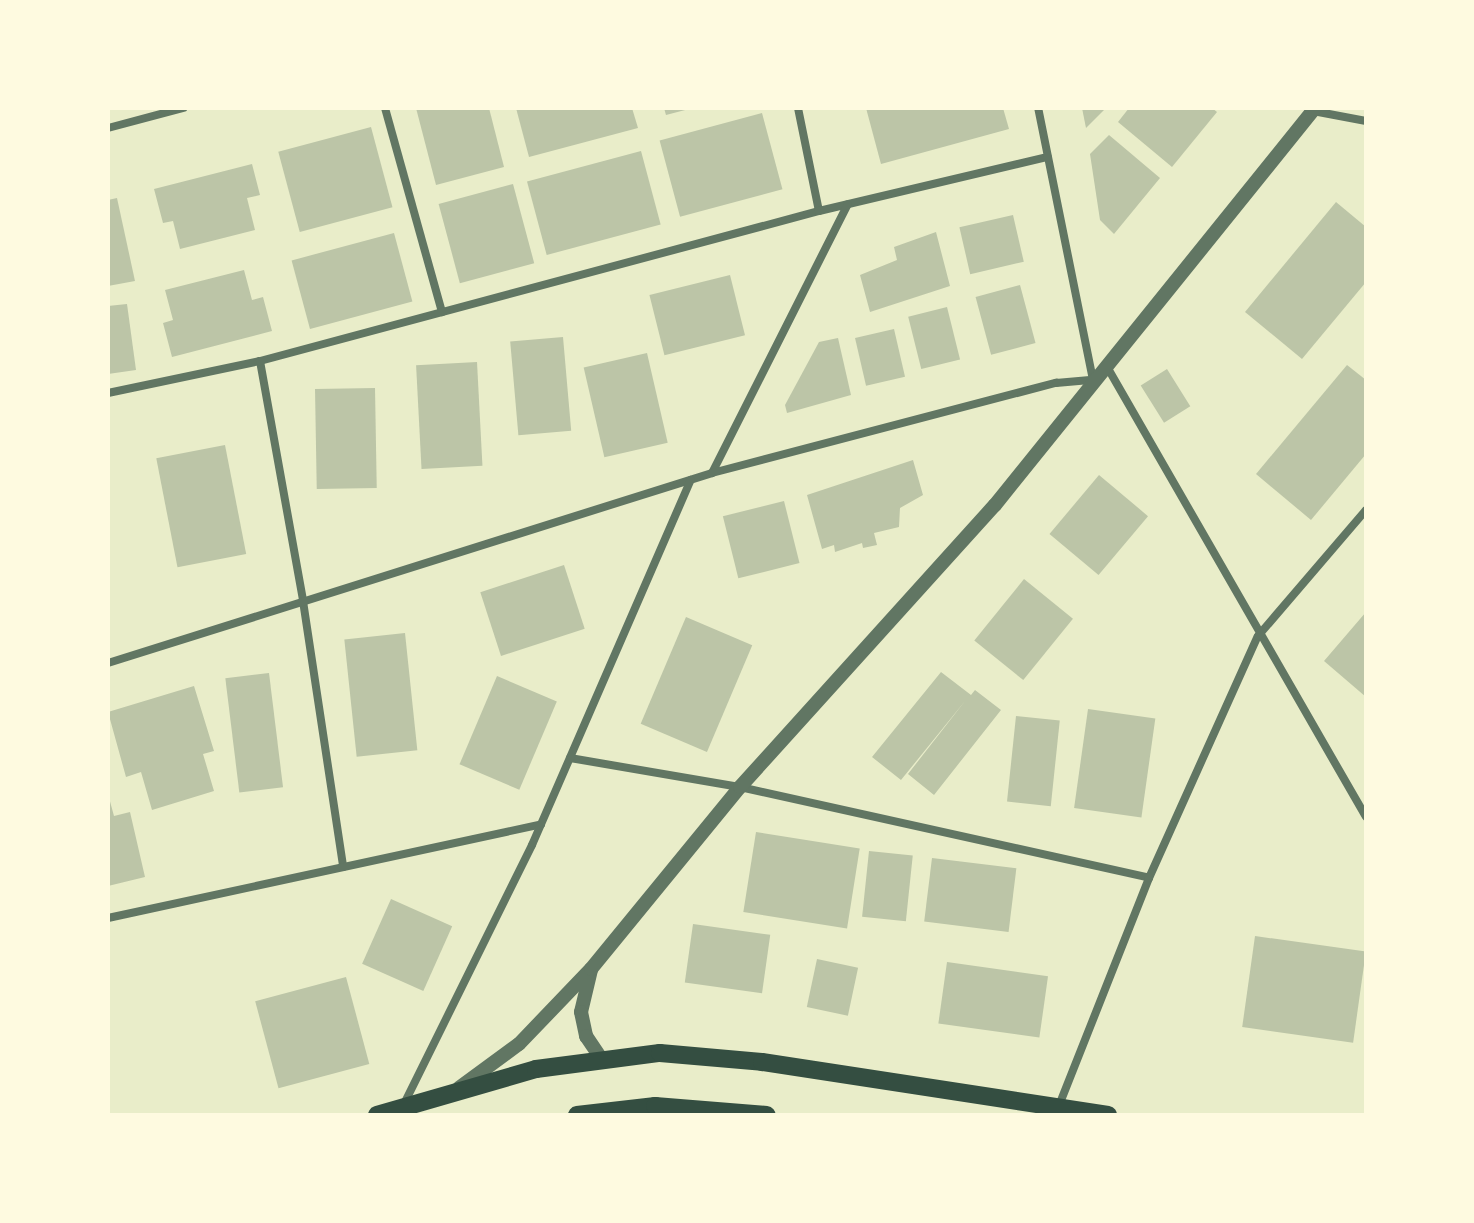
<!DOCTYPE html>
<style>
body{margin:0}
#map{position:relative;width:1474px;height:1223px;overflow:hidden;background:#e9edc9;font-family:Spectral,serif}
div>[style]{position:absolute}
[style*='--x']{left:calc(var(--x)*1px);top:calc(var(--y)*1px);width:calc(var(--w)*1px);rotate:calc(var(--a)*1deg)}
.building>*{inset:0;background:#bcc5a7;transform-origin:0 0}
.minor>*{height:8px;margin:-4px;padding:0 4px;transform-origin:4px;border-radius:4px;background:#617663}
.tertiary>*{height:14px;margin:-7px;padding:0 7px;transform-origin:7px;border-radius:7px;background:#617663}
.primary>*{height:18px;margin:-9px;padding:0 9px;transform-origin:9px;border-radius:9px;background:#344e41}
span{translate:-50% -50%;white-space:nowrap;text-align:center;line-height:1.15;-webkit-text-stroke:8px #fefae0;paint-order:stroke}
.frame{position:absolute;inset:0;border:110px solid #fefae0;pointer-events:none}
</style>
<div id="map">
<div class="building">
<i style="clip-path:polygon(416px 108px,489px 108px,504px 167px,436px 185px)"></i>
<i style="clip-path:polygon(516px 108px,632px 108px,638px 128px,529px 157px)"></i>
<i style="clip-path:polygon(664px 108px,689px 108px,689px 109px,666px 115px)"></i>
<i style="clip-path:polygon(866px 108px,1003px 108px,1009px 129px,881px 164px)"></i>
<i style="clip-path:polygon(1082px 108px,1106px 108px,1086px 128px)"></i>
<i style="clip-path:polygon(1129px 108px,1212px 108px,1217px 112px,1172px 167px,1118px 122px)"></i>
<i style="left:762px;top:113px;width:79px;height:106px;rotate:75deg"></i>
<i style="left:371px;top:127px;width:83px;height:96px;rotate:75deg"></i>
<i style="clip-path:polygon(1109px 135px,1160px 178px,1114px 234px,1100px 220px,1090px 154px)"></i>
<i style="left:641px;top:151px;width:76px;height:118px;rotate:75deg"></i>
<i style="clip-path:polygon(252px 164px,260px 195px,247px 198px,255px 230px,180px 249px,173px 221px,163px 223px,154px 189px)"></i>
<i style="left:513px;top:184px;width:82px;height:77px;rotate:75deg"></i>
<i style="clip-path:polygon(117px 198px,135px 281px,108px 286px,108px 200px)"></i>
<i style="clip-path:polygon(1336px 202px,1366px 227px,1366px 282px,1302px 359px,1245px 312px)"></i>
<i style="left:1013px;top:215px;width:48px;height:55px;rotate:77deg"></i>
<i style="clip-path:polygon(936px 232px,950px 286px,870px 312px,860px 275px,897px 260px,894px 247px)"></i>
<i style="left:394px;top:233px;width:71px;height:106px;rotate:75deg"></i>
<i style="clip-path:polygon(244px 270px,252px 300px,263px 297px,272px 331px,172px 357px,163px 323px,173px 320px,165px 290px)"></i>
<i style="left:730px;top:275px;width:62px;height:83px;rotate:76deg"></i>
<i style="left:1020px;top:285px;width:60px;height:46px;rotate:75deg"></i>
<i style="clip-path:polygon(127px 304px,136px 370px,108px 374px,108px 306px)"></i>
<i style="left:947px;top:307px;width:54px;height:40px;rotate:76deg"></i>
<i style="left:894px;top:329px;width:49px;height:40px;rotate:77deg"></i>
<i style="left:563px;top:337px;width:94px;height:53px;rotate:85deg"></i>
<i style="clip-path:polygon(838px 338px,851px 395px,787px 413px,785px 405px,819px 342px)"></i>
<i style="left:647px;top:353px;width:92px;height:65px;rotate:77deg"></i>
<i style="left:477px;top:362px;width:104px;height:61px;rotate:87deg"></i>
<i style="clip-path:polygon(1347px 365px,1366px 380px,1366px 454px,1311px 520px,1256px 474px)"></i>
<i style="left:1167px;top:369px;width:44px;height:31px;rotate:58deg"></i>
<i style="left:375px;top:388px;width:100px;height:60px;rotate:89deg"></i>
<i style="left:225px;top:445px;width:111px;height:70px;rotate:79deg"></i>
<i style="clip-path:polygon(913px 460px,923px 495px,900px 508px,899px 527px,874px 533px,877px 545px,863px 548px,862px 543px,835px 552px,834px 545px,822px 549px,807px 495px)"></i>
<i style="left:1099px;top:475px;width:64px;height:77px;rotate:40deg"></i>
<i style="left:784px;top:501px;width:64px;height:63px;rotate:76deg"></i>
<i style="left:564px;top:565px;width:67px;height:88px;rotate:72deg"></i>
<i style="left:1024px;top:579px;width:63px;height:79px;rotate:39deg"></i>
<i style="clip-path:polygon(1366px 612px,1366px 697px,1324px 661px)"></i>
<i style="left:686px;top:617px;width:72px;height:116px;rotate:23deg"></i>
<i style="left:405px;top:633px;width:118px;height:61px;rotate:84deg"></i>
<i style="clip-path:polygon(941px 672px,971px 695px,975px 690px,1001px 710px,934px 795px,908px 774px,965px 701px,901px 780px,872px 757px)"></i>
<i style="left:269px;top:673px;width:115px;height:44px;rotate:83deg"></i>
<i style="left:497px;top:676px;width:65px;height:96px;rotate:23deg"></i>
<i style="clip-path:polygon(194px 686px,214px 751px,203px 754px,214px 791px,152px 810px,141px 772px,126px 777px,108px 712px)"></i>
<i style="left:1088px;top:709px;width:68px;height:100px;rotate:8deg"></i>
<i style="left:1016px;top:716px;width:44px;height:86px;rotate:6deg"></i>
<i style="clip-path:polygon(108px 794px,114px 816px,130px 812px,145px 877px,108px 886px)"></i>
<i style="left:756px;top:832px;width:105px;height:81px;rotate:9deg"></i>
<i style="left:869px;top:851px;width:44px;height:66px;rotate:6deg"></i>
<i style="left:932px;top:858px;width:85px;height:64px;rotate:7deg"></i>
<i style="left:391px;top:899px;width:67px;height:71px;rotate:24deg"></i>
<i style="left:693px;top:924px;width:78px;height:59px;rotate:8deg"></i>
<i style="left:1255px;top:936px;width:112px;height:92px;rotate:8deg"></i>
<i style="left:817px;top:959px;width:42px;height:49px;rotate:12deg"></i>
<i style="left:947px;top:962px;width:102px;height:62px;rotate:8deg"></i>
<i style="left:346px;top:977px;width:90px;height:94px;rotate:75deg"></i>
</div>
<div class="minor">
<i style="--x:385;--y:108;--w:212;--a:74.4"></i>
<i style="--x:798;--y:108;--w:105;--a:78.5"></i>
<i style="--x:1313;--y:111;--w:54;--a:10.7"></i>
<i style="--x:108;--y:128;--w:78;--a:-14.9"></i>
<i style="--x:260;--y:361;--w:244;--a:79.8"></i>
<i style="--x:303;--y:601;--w:269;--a:81.4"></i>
<i style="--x:1106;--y:365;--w:521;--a:60.09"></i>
<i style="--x:108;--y:393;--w:155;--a:-11.9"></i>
<i style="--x:260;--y:361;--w:579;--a:-15.02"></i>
<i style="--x:819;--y:211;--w:235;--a:-13.3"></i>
<i style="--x:712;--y:473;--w:301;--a:-63.2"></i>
<i style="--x:108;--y:663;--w:633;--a:-17.46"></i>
<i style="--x:712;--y:473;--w:356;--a:-14.7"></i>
<i style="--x:1056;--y:383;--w:37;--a:-5"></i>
<i style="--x:1093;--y:380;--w:278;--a:-101.4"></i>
<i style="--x:570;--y:758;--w:172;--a:9.7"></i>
<i style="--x:740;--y:787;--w:419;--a:12.5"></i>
<i style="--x:108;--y:918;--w:443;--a:-12.2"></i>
<i style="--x:404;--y:1104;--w:289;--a:-63.7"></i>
<i style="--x:532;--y:845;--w:398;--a:-66.5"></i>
<i style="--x:1058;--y:1108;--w:247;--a:-68.4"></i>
<i style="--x:1149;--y:878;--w:265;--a:-65.8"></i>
<i style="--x:1258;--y:636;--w:166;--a:-49.4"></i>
</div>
<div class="tertiary">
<i style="--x:591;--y:970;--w:43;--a:103.4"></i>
<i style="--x:581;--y:1012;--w:25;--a:78"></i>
<i style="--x:586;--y:1036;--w:27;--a:56"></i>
<i style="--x:459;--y:1088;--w:74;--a:-36.3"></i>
<i style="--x:519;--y:1044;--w:104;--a:-46.2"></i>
<i style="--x:591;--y:969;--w:235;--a:-50.7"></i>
<i style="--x:740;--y:787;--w:380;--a:-47.9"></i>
<i style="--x:995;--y:505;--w:510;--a:-51.13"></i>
</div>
<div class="primary">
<i style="--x:377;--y:1115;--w:166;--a:-16.1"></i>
<i style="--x:536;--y:1069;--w:125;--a:-7.4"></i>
<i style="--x:660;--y:1053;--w:102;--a:5"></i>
<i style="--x:762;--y:1062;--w:350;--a:8.7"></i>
<i style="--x:577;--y:1115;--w:79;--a:-6.6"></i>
<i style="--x:655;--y:1106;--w:112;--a:4.6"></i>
</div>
<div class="frame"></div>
</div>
